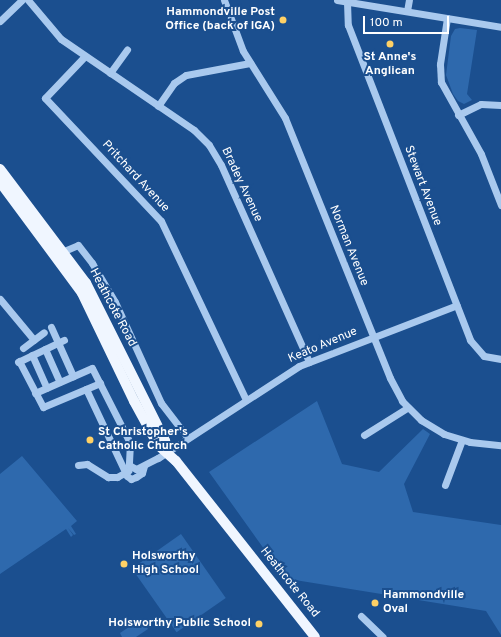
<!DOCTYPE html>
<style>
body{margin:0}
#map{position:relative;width:501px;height:637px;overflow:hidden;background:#1b4f8f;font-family:Overpass,sans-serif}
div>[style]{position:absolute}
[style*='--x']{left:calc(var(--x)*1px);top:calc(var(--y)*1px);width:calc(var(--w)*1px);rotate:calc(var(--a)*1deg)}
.green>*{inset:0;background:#2e69ad;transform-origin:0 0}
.minor>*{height:7px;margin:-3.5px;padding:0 3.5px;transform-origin:3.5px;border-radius:3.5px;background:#a9c9ee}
.major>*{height:10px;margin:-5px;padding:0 5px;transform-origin:5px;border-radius:5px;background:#f0f6ff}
.dots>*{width:11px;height:11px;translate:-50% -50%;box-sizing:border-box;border:2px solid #1b4f8f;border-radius:50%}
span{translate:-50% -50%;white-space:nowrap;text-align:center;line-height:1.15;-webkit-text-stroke:4px #1b4f8f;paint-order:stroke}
.poi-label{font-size:12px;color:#fff;font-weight:700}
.right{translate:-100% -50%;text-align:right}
.left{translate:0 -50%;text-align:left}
.street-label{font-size:12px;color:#fff}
.scale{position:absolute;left:363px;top:16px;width:86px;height:18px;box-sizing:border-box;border:2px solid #fff;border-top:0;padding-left:5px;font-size:12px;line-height:14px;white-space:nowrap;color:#fff;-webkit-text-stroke:3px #1b4f8f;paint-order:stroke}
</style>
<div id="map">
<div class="green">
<i style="clip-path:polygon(460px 28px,477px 30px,467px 94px,472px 100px,464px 104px,458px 101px,453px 94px,446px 75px,451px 36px,455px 29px)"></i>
<i style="clip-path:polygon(317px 401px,342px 464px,379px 472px,423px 429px,430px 434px,404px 484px,413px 512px,501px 525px,501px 635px,486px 611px,295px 580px,282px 574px,209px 472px)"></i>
<i style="clip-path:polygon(22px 456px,77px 521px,71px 526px,76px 534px,74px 535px,68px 528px,73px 535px,71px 537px,66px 529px,0 574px,0 474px)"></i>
<i style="left:181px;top:534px;width:78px;height:60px;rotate:55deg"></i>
<i style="clip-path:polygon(141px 619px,148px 629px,136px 637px,122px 637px,120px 633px)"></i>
</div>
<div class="minor">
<i style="--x:28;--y:0;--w:51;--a:49.8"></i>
<i style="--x:61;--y:39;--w:161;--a:34.4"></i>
<i style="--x:194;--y:130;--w:21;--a:45"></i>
<i style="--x:209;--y:145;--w:23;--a:59"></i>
<i style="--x:221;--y:165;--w:216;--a:65.9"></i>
<i style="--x:224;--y:0;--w:54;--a:69.6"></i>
<i style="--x:243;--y:51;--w:79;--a:57.9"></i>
<i style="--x:285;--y:118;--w:280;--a:68"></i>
<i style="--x:390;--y:378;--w:26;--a:62"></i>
<i style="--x:402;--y:401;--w:27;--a:45"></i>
<i style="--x:421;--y:420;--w:27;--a:31"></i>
<i style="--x:444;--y:434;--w:27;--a:17"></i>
<i style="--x:470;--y:442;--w:31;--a:6"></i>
<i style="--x:337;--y:0;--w:166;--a:9.3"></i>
<i style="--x:347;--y:2;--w:23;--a:88"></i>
<i style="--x:348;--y:25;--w:338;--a:68.8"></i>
<i style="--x:470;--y:340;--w:21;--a:49"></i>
<i style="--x:484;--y:356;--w:17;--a:10"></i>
<i style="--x:407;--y:11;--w:11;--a:-80"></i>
<i style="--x:447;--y:18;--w:47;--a:98.7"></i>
<i style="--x:440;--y:64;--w:18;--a:87"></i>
<i style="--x:441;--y:82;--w:82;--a:60.9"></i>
<i style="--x:481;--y:154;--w:55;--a:68.6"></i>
<i style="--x:0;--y:21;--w:30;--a:-44"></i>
<i style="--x:85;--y:56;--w:58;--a:133.6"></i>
<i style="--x:45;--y:98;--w:169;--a:46.7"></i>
<i style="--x:161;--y:221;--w:198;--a:64.6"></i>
<i style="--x:110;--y:73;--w:29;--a:-54"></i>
<i style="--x:158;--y:106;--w:28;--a:-55"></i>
<i style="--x:174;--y:83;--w:14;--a:-34"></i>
<i style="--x:186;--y:75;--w:65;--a:-10.6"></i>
<i style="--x:458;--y:115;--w:25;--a:-26"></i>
<i style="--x:481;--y:104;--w:20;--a:3"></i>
<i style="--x:64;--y:251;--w:15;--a:-23"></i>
<i style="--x:78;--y:245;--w:23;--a:52"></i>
<i style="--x:92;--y:263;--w:45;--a:59.5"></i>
<i style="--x:115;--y:302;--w:111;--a:65.5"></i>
<i style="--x:161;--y:403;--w:44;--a:52.4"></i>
<i style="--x:0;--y:299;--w:53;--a:50.3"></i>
<i style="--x:51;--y:327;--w:54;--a:65.8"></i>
<i style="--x:23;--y:348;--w:26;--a:-37"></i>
<i style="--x:45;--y:349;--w:36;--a:66"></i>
<i style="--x:32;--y:355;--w:36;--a:66"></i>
<i style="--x:19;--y:361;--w:52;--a:62.4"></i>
<i style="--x:43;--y:407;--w:62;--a:-22.8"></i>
<i style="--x:18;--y:362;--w:51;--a:-25.6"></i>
<i style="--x:86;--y:389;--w:96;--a:64.8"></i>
<i style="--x:127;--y:476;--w:5;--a:37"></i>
<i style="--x:131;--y:479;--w:5;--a:-22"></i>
<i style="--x:136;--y:477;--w:7;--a:-34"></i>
<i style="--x:142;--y:473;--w:7;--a:-74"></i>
<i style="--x:35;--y:393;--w:62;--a:-23.7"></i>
<i style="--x:92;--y:368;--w:84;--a:63.1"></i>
<i style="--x:130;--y:443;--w:22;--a:93"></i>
<i style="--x:129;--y:465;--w:8;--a:30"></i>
<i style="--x:136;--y:469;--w:25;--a:-27"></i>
<i style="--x:158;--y:458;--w:168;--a:-33.1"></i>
<i style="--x:299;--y:366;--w:169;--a:-21.1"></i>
<i style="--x:364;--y:435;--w:51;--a:-32.1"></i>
<i style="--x:78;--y:465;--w:9;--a:-6"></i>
<i style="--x:87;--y:464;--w:25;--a:32"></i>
<i style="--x:108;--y:477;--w:9;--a:0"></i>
<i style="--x:117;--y:477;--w:13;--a:-29"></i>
<i style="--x:445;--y:485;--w:48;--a:-69.3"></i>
<i style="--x:361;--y:616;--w:30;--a:44"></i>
</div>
<div class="major">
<i style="--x:0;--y:169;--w:143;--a:53"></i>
<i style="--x:86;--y:283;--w:177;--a:63.4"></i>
<i style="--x:165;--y:441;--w:10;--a:79"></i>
<i style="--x:0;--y:182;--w:138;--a:53.5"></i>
<i style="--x:82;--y:293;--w:120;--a:64.3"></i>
<i style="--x:134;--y:401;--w:50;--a:61.4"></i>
<i style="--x:158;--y:445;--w:24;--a:42"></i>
<i style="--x:176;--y:461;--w:224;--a:51.7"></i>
</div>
<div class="dots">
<i style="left:283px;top:20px;background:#ffd166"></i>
<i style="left:390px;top:44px;background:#ffd166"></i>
<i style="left:90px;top:440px;background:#ffd166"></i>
<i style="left:124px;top:564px;background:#ffd166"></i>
<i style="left:375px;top:603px;background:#ffd166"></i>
<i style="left:259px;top:624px;background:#ffd166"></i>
</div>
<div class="poi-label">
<span class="right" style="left:275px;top:20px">Hammondville Post<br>Office (back of IGA)</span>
<span style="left:390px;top:65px">St Anne's<br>Anglican</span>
<span class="left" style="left:98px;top:440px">St Christopher's<br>Catholic Church</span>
<span class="left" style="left:132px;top:564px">Holsworthy<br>High School</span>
<span class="left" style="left:383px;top:603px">Hammondville<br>Oval</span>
<span class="right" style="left:251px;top:624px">Holsworthy Public School</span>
</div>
<div class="street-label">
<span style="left:135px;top:177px;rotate:47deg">Pritchard Avenue</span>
<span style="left:241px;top:185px;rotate:65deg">Bradey Avenue</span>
<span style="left:422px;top:186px;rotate:69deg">Stewart Avenue</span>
<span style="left:348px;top:246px;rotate:68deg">Norman Avenue</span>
<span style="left:112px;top:308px;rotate:62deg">Heathcote Road</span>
<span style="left:323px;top:346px;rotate:-23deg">Keato Avenue</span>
<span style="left:289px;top:583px;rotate:51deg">Heathcote Road</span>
</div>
<div class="scale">100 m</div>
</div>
